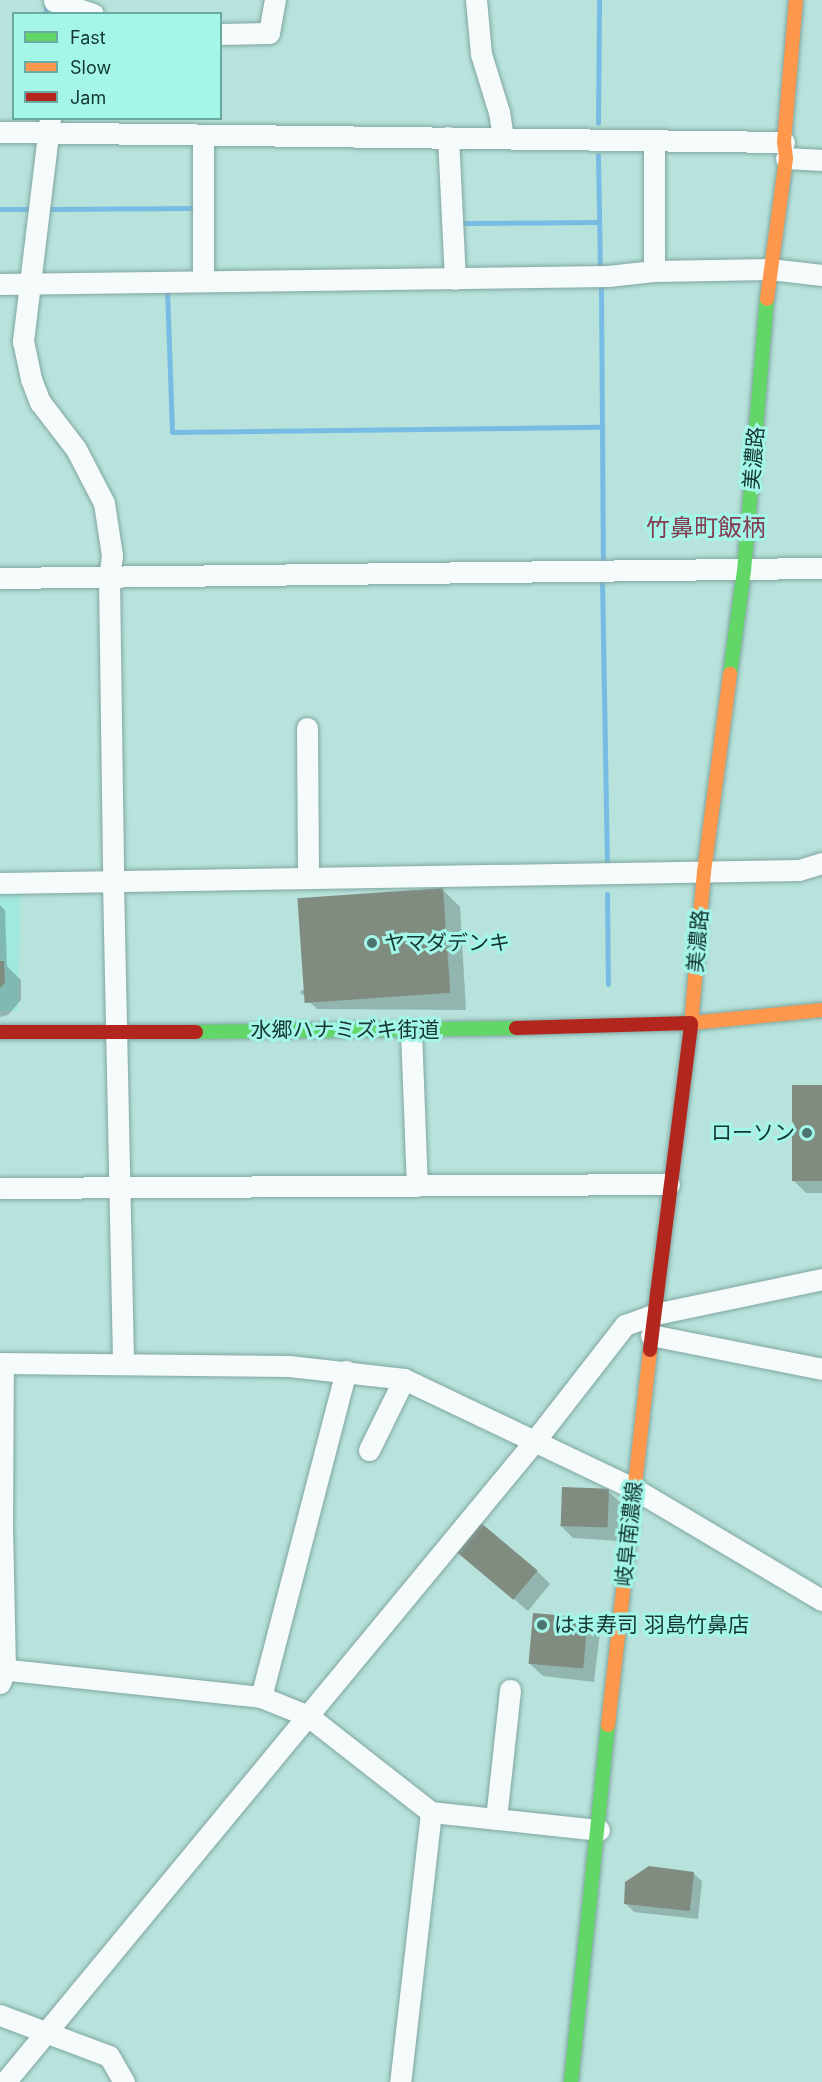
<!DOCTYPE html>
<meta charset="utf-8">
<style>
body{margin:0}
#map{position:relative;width:822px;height:2082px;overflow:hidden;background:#b7e3dc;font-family:Inter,"Noto Sans JP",sans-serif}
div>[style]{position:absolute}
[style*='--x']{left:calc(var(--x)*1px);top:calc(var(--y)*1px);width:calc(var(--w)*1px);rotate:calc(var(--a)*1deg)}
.built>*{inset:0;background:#a1e8de}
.shadow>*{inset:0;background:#0003}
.stream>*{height:5px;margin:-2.5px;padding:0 2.5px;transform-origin:2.5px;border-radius:2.5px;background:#78bce4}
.building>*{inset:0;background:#818c80;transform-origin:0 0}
.roads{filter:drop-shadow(0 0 2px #81a5a0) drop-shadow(0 0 2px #81a5a0)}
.street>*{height:21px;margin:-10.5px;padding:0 10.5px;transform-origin:10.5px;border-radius:10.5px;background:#f4fbfa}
.fast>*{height:14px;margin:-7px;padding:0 7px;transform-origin:7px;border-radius:7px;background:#63d668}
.slow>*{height:14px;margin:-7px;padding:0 7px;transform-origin:7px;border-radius:7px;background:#ff974d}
.jam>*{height:14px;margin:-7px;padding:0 7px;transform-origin:7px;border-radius:7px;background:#b3261e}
.dots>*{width:16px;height:16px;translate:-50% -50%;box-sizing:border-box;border:3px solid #a4f6e9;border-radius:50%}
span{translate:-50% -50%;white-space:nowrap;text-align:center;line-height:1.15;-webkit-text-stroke:6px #a4f6e9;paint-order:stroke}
.street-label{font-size:21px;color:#143732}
.poi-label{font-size:21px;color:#143732}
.left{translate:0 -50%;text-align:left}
.right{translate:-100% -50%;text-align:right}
.quarter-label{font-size:24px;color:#833c51}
.legend{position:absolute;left:12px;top:12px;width:210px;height:108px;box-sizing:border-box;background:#a4f6e9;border:2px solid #6aaaa0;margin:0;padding:8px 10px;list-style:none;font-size:18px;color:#143732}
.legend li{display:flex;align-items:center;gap:12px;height:30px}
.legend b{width:30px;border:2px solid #6aaaa0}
</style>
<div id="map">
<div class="built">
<i style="clip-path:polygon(0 888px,21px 889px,18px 1011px,0 1011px)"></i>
</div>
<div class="shadow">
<i style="clip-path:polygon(443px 890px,460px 907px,466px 1010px,317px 1009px,300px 992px)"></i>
<i style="clip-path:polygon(0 905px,5px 910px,7px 966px,21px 980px,21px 1000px,8px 1015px,0 1017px)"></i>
<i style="clip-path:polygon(822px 1087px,822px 1193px,806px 1193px,793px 1180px)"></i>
<i style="clip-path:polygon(608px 1491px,621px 1503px,618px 1541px,573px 1538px,560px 1525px)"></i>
<i style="clip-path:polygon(459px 1552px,537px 1571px,550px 1584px,528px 1611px)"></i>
<i style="clip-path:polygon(588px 1619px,600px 1632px,594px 1682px,543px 1676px,530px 1664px)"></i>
<i style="clip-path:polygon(693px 1873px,702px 1881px,698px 1919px,634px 1912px,625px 1903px)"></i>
</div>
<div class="stream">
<i style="--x:46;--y:14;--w:12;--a:-90"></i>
<i style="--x:598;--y:123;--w:123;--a:-89.5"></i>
<i style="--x:598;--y:155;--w:110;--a:89"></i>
<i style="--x:0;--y:209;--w:33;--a:0"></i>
<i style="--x:48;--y:209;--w:149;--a:-0.4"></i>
<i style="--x:197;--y:208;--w:2;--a:-90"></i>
<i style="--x:460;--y:223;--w:139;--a:-0.4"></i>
<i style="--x:167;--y:288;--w:144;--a:88"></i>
<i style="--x:172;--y:432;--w:429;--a:-0.7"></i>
<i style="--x:601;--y:288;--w:272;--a:89.6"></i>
<i style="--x:602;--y:580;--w:283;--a:89"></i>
<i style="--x:607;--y:894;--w:90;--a:89.4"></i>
</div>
<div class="building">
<i style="left:443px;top:888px;width:105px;height:146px;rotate:86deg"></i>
<i style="clip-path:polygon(0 961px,4px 961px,5px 983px,0 988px)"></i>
<i style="left:792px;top:1085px;width:30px;height:96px"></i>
<i style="left:562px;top:1487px;width:47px;height:39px;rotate:2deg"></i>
<i style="left:481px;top:1523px;width:74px;height:38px;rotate:40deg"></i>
<i style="left:533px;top:1613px;width:55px;height:51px;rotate:5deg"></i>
<i style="clip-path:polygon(649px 1866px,694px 1872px,690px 1911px,624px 1904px,625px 1882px)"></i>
</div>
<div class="roads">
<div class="street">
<i style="--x:476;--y:0;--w:54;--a:84.7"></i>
<i style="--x:481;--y:54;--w:61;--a:72.8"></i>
<i style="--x:499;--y:112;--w:26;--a:81"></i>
<i style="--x:54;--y:1;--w:41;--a:18.4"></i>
<i style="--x:220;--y:34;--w:49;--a:-1.2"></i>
<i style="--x:269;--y:33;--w:34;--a:-80"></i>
<i style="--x:50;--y:118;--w:225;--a:96.9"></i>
<i style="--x:23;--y:341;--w:39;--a:78"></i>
<i style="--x:31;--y:379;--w:25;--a:69"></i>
<i style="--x:40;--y:402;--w:59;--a:52.5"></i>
<i style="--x:76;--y:449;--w:61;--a:62.6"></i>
<i style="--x:104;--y:503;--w:53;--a:81.3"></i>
<i style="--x:112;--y:555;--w:23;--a:97"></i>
<i style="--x:109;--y:578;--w:304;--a:89.2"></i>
<i style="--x:113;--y:882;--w:481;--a:88.8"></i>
<i style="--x:0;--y:132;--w:784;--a:0.73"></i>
<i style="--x:203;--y:135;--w:145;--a:90"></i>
<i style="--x:448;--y:137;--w:142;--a:87.2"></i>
<i style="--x:786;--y:158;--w:36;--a:3"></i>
<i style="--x:654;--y:271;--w:131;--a:-90"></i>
<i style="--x:0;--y:284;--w:608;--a:-0.75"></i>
<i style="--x:608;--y:276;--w:46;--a:-6.2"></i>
<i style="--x:654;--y:271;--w:116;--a:-1"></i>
<i style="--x:770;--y:269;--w:52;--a:6.6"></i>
<i style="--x:0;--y:578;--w:822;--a:-0.7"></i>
<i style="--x:307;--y:728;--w:150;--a:89.6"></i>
<i style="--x:0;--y:883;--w:799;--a:-0.93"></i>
<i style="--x:799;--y:870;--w:24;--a:-17"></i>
<i style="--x:411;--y:1031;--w:155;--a:87.8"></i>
<i style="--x:0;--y:1188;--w:669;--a:-0.34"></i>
<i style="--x:651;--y:1335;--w:174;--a:11.2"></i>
<i style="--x:0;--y:1363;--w:289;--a:0.6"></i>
<i style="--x:289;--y:1366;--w:116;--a:6.4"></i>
<i style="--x:404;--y:1379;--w:254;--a:25.5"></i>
<i style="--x:633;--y:1488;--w:220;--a:30.7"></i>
<i style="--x:369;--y:1450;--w:79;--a:-63.8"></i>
<i style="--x:0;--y:1669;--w:262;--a:6.1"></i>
<i style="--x:261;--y:1697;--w:51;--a:22"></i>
<i style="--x:308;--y:1716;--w:156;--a:38"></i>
<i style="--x:431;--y:1812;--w:272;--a:96.5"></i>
<i style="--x:0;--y:1683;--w:15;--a:-70"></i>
<i style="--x:5;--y:1669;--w:139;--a:-91.2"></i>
<i style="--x:2;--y:1530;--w:167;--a:-89.7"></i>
<i style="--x:261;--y:1697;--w:337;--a:-75.4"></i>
<i style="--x:431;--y:1812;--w:169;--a:6.1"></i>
<i style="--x:496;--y:1819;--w:130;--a:-83.8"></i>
<i style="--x:0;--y:2015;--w:116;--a:20.6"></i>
<i style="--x:109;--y:2056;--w:30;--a:60"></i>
<i style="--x:5;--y:2082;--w:829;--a:-50.43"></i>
<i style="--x:533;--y:1443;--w:150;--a:-52.1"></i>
<i style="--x:625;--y:1325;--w:32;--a:-20"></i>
<i style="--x:655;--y:1314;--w:171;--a:-11.8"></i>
</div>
<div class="fast">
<i style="--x:730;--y:674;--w:104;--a:-82.3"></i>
<i style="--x:744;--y:571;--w:273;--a:-85.2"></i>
<i style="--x:196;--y:1032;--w:320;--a:-0.7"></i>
<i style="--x:571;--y:2082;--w:359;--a:-84.1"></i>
</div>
<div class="slow">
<i style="--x:767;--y:299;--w:142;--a:-82.3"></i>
<i style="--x:786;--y:158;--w:16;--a:-97"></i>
<i style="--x:784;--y:142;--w:143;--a:-85.2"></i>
<i style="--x:691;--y:1023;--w:132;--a:-5.7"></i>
<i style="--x:691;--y:1026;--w:155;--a:-85.2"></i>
<i style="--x:704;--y:872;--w:200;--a:-82.5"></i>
<i style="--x:608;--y:1725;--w:377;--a:-83.6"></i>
</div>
<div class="jam">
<i style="--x:516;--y:1028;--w:175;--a:-1.6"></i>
<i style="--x:0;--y:1032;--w:196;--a:0"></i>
<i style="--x:650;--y:1350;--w:327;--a:-82.8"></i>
</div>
</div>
<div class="dots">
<i style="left:372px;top:943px;background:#4d736e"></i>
<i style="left:807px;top:1133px;background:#4d736e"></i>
<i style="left:542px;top:1625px;background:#4d736e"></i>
</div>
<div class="street-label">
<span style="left:754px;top:458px;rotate:-85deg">美濃路</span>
<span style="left:698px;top:941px;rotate:-85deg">美濃路</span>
<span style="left:345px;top:1030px">水郷ハナミズキ街道</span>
<span style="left:629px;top:1534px;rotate:-84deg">岐阜南濃線</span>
</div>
<div class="poi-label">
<span class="left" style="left:384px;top:943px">ヤマダデンキ</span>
<span class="right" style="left:795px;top:1133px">ローソン</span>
<span class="left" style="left:554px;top:1625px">はま寿司 羽島竹鼻店</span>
</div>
<div class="quarter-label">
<span style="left:706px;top:528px">竹鼻町飯柄</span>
</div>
<ul class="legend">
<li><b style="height:8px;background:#63d668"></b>Fast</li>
<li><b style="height:8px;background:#ff974d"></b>Slow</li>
<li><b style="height:8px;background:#b3261e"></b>Jam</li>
</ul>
</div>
